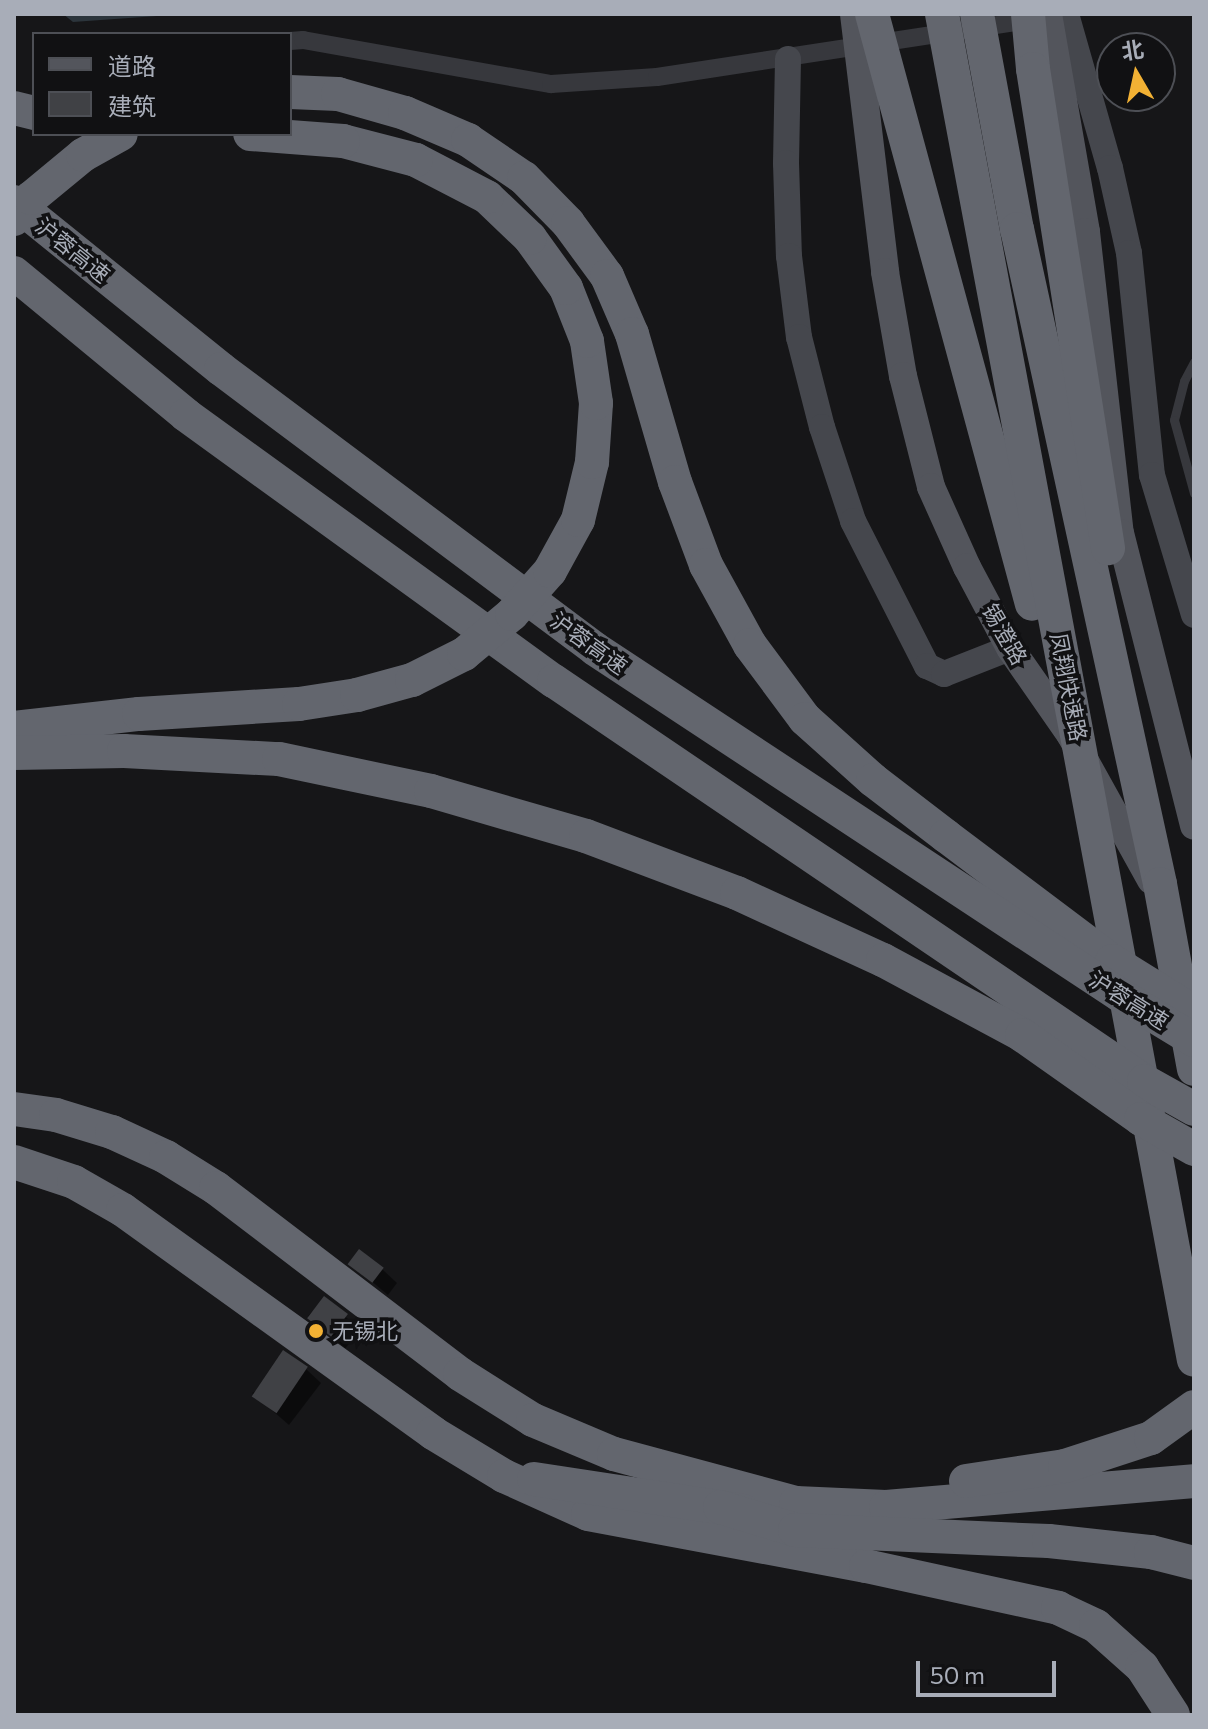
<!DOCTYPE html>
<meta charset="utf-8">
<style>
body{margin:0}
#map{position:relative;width:1208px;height:1729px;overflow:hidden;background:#161618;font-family:Commissioner,"Noto Sans SC",sans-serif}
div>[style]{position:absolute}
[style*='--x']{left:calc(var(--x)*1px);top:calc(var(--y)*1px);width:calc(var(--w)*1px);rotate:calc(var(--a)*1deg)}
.water>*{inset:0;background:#2c353c}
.shadow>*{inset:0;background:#0007;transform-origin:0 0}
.building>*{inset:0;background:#404145;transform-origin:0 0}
.lane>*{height:9px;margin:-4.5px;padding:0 4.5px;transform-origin:4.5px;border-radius:4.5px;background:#37383d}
.street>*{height:18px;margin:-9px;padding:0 9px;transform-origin:9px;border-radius:9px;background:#37383d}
.secondary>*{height:26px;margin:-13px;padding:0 13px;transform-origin:13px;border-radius:13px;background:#45474d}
.primary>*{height:28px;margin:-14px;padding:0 14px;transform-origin:14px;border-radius:14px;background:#53555c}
.highway>*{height:34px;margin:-17px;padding:0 17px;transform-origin:17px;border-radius:17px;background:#63666e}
.dots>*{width:22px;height:22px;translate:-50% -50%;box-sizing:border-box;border:4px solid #111113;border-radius:50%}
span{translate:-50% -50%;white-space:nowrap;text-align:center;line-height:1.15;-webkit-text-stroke:7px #111113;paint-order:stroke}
.street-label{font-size:22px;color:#a8adb8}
.poi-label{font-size:22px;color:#a8adb8}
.left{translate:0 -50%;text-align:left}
.frame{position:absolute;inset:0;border:16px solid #a8adb8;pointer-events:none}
.legend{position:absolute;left:32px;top:32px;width:260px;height:104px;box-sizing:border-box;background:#111113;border:2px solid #4d4f55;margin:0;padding:10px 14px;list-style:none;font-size:24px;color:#a8adb8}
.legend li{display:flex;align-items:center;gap:16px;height:40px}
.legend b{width:40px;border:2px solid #4d4f55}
.north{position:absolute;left:1096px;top:32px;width:80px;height:80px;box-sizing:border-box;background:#111113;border:2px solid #4d4f55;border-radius:50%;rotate:351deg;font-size:22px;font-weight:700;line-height:32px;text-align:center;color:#a8adb8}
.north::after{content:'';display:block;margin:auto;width:28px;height:36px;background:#f2b134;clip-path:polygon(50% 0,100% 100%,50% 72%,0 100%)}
.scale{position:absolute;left:916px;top:1661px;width:140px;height:36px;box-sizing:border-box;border:4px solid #a8adb8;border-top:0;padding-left:10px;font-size:24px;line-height:28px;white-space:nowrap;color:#a8adb8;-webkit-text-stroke:6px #111113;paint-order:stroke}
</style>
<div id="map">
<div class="water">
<i style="clip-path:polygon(63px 14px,185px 14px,73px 22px)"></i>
</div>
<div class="shadow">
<i style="clip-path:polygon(351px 1264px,382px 1269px,397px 1283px,388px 1295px)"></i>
<i style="left:324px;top:1298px;width:49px;height:24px;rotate:41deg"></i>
<i style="clip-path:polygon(306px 1369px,321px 1383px,289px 1425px,252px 1393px)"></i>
</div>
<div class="building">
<i style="left:359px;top:1249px;width:31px;height:19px;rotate:37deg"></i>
<i style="left:324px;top:1296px;width:30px;height:28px;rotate:37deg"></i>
<i style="left:283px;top:1350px;width:30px;height:56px;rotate:34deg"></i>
</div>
<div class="lane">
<i style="--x:1194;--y:362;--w:21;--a:118"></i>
<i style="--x:1184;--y:381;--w:40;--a:104.4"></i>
<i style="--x:1174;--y:420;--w:76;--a:74.7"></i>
</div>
<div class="street">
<i style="--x:290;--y:41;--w:13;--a:-4"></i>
<i style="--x:303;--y:40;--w:252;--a:10.1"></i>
<i style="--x:551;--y:84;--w:106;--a:-3.8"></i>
<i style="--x:657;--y:77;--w:381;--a:-8.7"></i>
</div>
<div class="secondary">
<i style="--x:1066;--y:14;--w:160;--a:74.1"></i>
<i style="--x:1110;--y:168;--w:87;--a:77.4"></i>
<i style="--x:1129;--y:253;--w:223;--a:84.1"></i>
<i style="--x:1152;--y:475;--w:146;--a:73.3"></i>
<i style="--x:788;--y:59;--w:104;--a:91.1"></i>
<i style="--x:786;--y:163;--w:93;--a:88.2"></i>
<i style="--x:789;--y:256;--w:82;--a:83"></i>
<i style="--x:799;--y:337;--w:93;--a:75.7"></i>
<i style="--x:822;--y:427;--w:99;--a:71.7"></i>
<i style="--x:853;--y:521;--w:163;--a:63"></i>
<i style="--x:927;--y:666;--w:19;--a:25"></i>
<i style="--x:944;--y:674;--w:71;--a:-21.5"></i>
</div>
<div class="primary">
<i style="--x:854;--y:14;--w:260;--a:83.1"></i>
<i style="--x:885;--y:272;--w:106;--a:80.2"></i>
<i style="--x:903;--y:376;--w:114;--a:75.8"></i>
<i style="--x:931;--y:487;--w:88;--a:65.8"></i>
<i style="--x:967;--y:567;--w:92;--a:62"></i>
<i style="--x:1010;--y:648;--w:105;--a:55.1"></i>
<i style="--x:1070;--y:734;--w:167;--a:61"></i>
<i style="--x:1048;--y:14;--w:221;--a:80.1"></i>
<i style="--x:1086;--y:232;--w:303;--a:83.6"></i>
<i style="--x:1120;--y:533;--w:302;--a:75.8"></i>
</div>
<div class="highway">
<i style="--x:872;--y:14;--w:611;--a:74.83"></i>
<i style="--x:942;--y:14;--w:1369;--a:79.4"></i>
<i style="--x:977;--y:14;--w:219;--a:79.5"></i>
<i style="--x:1017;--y:229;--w:670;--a:77.68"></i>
<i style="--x:1160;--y:884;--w:188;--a:79.6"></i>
<i style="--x:1028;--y:14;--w:55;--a:84.8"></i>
<i style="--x:1033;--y:69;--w:485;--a:81.1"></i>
<i style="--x:290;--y:92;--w:48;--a:2.4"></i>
<i style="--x:338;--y:94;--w:70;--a:15.8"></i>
<i style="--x:405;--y:113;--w:69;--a:23.2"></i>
<i style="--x:468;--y:140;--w:68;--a:34.2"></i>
<i style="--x:524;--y:178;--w:63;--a:45.6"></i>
<i style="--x:568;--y:223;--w:66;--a:53.7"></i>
<i style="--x:607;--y:276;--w:63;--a:66.7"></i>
<i style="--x:632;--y:334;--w:154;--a:73.8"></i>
<i style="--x:675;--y:482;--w:89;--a:69.5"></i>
<i style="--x:706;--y:565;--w:91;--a:61.2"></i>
<i style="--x:750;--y:645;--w:92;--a:53.4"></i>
<i style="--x:805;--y:719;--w:91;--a:41.9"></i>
<i style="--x:873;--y:780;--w:92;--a:37.5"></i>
<i style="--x:946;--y:836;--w:208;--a:37"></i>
<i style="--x:1112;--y:961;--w:97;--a:31.9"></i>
<i style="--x:14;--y:108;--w:21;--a:14"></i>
<i style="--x:14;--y:202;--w:266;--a:38.9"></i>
<i style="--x:221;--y:369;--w:467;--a:36.8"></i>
<i style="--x:595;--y:649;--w:629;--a:33.39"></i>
<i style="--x:1120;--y:995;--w:87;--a:31.3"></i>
<i style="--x:14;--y:219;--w:27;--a:-51"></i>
<i style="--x:31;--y:198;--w:67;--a:-39.6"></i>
<i style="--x:83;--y:155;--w:43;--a:-28.9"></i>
<i style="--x:14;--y:273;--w:223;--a:39.5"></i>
<i style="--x:186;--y:415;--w:454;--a:35.9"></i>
<i style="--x:554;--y:681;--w:713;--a:34.14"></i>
<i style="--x:1144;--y:1081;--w:57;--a:29.2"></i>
<i style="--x:14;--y:728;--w:126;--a:-6.4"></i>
<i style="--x:139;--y:714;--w:160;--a:-3.6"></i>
<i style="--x:299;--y:704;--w:59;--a:-8.8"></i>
<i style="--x:357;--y:695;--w:57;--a:-15.3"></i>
<i style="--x:412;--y:680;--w:58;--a:-26.6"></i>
<i style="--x:464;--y:654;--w:62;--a:-39.8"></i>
<i style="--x:512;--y:614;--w:57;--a:-48.5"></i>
<i style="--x:550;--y:571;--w:58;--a:-61.2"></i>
<i style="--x:578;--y:520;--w:60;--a:-76.4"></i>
<i style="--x:592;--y:462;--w:59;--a:-86.1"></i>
<i style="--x:596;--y:403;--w:63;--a:-98.3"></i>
<i style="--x:587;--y:341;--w:57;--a:-111.6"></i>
<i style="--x:566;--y:288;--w:62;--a:-125.8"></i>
<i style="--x:530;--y:238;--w:59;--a:-136.4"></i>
<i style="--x:487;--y:197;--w:80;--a:-152.5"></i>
<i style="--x:416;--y:160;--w:75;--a:-165.4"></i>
<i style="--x:343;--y:141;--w:93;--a:-175.7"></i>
<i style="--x:14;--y:753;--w:110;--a:-1"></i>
<i style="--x:124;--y:751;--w:155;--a:3"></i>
<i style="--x:279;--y:759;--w:155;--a:11.9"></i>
<i style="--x:431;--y:791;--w:161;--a:16.2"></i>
<i style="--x:586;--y:836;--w:161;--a:20.7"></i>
<i style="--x:737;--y:893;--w:161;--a:24.7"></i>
<i style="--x:883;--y:960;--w:158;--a:28.3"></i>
<i style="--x:1022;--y:1035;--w:146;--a:35.2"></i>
<i style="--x:1141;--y:1119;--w:61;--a:29.5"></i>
<i style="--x:14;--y:1109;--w:42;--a:8.1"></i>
<i style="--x:56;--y:1115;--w:59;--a:16.9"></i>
<i style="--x:112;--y:1132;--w:60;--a:24.8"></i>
<i style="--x:166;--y:1157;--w:59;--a:31.8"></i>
<i style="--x:216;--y:1188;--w:307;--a:37.3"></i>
<i style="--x:460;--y:1374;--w:86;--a:32.2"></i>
<i style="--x:533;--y:1420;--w:88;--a:22.8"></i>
<i style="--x:614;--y:1454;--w:188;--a:15.1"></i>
<i style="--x:796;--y:1503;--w:90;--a:2.5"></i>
<i style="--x:886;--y:1507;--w:309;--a:-4.8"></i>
<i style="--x:14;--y:1162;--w:63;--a:18.4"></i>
<i style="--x:74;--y:1182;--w:56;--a:29.7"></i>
<i style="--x:123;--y:1210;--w:382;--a:35.7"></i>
<i style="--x:433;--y:1433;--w:83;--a:31.2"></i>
<i style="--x:504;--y:1476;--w:92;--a:24.3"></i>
<i style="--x:588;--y:1514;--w:283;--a:10.6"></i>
<i style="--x:866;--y:1566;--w:197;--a:12.3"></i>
<i style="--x:1058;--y:1608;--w:42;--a:25.3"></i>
<i style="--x:1096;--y:1626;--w:62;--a:41.7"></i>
<i style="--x:1142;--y:1667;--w:57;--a:57.1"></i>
<i style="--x:534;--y:1479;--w:211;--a:8.7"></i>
<i style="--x:966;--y:1481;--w:100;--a:-8.6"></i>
<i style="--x:1065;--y:1466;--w:90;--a:-18"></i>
<i style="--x:1151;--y:1438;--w:53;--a:-35.8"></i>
<i style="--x:720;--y:1507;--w:78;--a:17"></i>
<i style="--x:795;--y:1530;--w:254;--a:2.5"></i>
<i style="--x:1049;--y:1541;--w:103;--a:6.2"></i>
<i style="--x:1151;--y:1552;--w:44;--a:14.3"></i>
</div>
<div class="dots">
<i style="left:316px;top:1331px;background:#f2b134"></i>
</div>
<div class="street-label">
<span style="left:73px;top:250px;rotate:39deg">沪蓉高速</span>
<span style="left:1005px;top:634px;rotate:60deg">锡澄路</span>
<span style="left:589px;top:643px;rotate:36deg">沪蓉高速</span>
<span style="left:1069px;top:687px;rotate:79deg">凤翔快速路</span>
<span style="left:1129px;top:1000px;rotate:32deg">沪蓉高速</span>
</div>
<div class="poi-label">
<span class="left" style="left:332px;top:1331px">无锡北</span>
</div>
<div class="frame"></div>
<ul class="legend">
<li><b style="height:10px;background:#53555c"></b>道路</li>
<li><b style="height:22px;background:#404145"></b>建筑</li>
</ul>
<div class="north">北</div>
<div class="scale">50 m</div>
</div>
